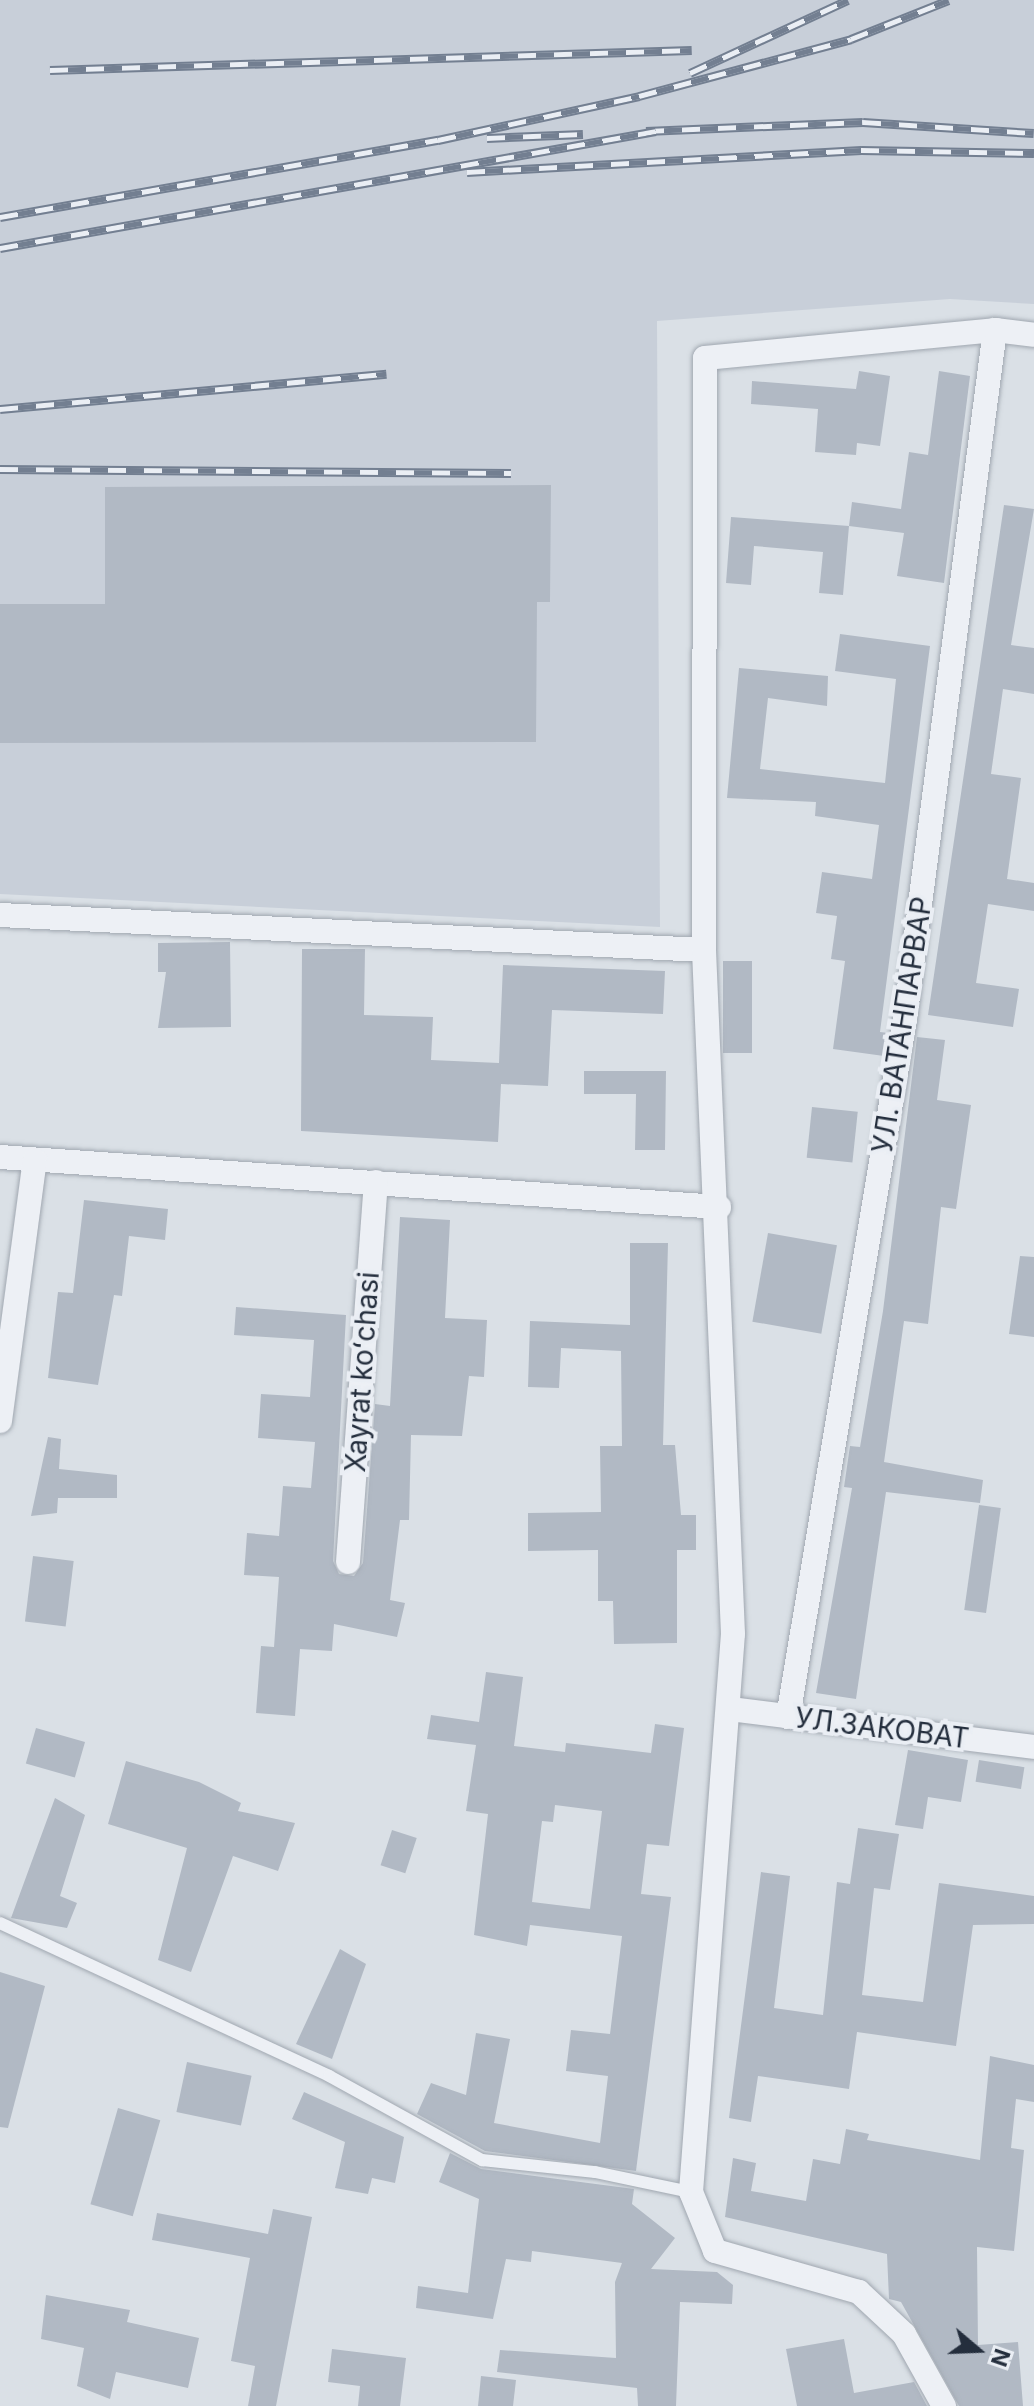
<!DOCTYPE html>
<meta charset="utf-8">
<style>
body{margin:0}
#map{position:relative;width:1034px;height:2406px;overflow:hidden;background:#dae0e6;font-family:Inter,sans-serif}
div>[style]{position:absolute}
[style*='--x']{left:calc(var(--x)*1px);top:calc(var(--y)*1px);width:calc(var(--w)*1px);rotate:calc(var(--a)*1deg)}
.built>*{inset:0;background:#c8cfd9}
.building>*{inset:0;background:#b1b9c4;transform-origin:0 0}
.roads{filter:drop-shadow(0 0 2px #a0a7b0) drop-shadow(0 0 2px #a0a7b0)}
.lane>*{height:12px;margin:-6px;padding:0 6px;transform-origin:6px;border-radius:6px;background:#edf0f5}
.street>*{height:24px;margin:-12px;padding:0 12px;transform-origin:12px;border-radius:12px;background:#edf0f5}
.rail>*{height:9px;margin-top:-4.5px;transform-origin:0;background:repeating-linear-gradient(90deg,#eaeef4 0 18px,#737f91 0 36px);box-sizing:border-box;border-block:2px solid #737f91}
span{translate:-50% -50%;white-space:nowrap;text-align:center;line-height:1.15;-webkit-text-stroke:8px #eaeef4;paint-order:stroke}
.street-label{font-size:28px;color:#242e3d}
.north{position:absolute;left:938px;top:2310px;width:80px;height:80px;-webkit-text-stroke:6px #eaeef4;paint-order:stroke;rotate:109deg;font-size:22px;font-weight:700;line-height:32px;text-align:center;color:#242e3d}
.north::after{content:'';display:block;margin:auto;width:28px;height:36px;background:#242e3d;clip-path:polygon(50% 0,100% 100%,50% 72%,0 100%)}
</style>
<div id="map">
<div class="built">
<i style="clip-path:polygon(0 0,1034px 0,1034px 304px,950px 299px,657px 321px,660px 927px,0 894px)"></i>
</div>
<div class="building">
<i style="clip-path:polygon(859px 371px,890px 376px,880px 446px,857px 443px,856px 455px,815px 452px,818px 409px,751px 404px,752px 381px,856px 389px)"></i>
<i style="clip-path:polygon(939px 371px,970px 376px,944px 583px,897px 576px,904px 533px,849px 526px,852px 502px,901px 509px,909px 452px,928px 455px)"></i>
<i style="clip-path:polygon(551px 485px,550px 602px,537px 602px,536px 742px,0 743px,0 604px,105px 604px,105px 487px)"></i>
<i style="clip-path:polygon(1004px 505px,1034px 509px,1011px 645px,1034px 648px,1034px 694px,1003px 689px,991px 774px,1021px 778px,1007px 879px,1034px 883px,1034px 911px,988px 904px,976px 983px,1019px 989px,1013px 1027px,928px 1015px)"></i>
<i style="clip-path:polygon(731px 517px,849px 526px,843px 595px,819px 593px,823px 552px,754px 546px,751px 585px,726px 583px)"></i>
<i style="clip-path:polygon(840px 634px,930px 646px,880px 1032px,888px 1033px,884px 1056px,833px 1049px,845px 961px,831px 959px,837px 916px,816px 913px,822px 872px,872px 879px,879px 825px,815px 816px,816px 802px,727px 798px,739px 668px,828px 676px,827px 706px,768px 698px,760px 769px,885px 783px,896px 679px,835px 671px)"></i>
<i style="clip-path:polygon(230px 942px,231px 1027px,158px 1028px,166px 972px,158px 972px,158px 943px)"></i>
<i style="clip-path:polygon(302px 949px,365px 949px,364px 1015px,433px 1017px,431px 1060px,499px 1063px,503px 965px,665px 971px,663px 1014px,552px 1010px,548px 1086px,501px 1084px,498px 1142px,301px 1131px)"></i>
<i style="left:723px;top:961px;width:29px;height:92px"></i>
<i style="clip-path:polygon(917px 1037px,945px 1040px,937px 1100px,971px 1105px,956px 1209px,941px 1207px,928px 1324px,904px 1321px,884px 1462px,983px 1480px,980px 1503px,886px 1492px,856px 1699px,816px 1693px,852px 1488px,844px 1487px,850px 1446px,860px 1447px,883px 1311px)"></i>
<i style="clip-path:polygon(584px 1071px,666px 1071px,665px 1150px,635px 1150px,636px 1094px,584px 1094px)"></i>
<i style="left:812px;top:1107px;width:46px;height:51px;rotate:6deg"></i>
<i style="clip-path:polygon(84px 1200px,168px 1209px,165px 1240px,129px 1236px,122px 1296px,114px 1295px,98px 1385px,48px 1378px,58px 1292px,73px 1293px)"></i>
<i style="clip-path:polygon(400px 1217px,450px 1220px,445px 1318px,487px 1320px,484px 1377px,469px 1376px,462px 1436px,411px 1435px,409px 1520px,400px 1520px,390px 1600px,405px 1603px,397px 1637px,334px 1624px,332px 1651px,300px 1649px,295px 1716px,256px 1713px,261px 1646px,274px 1647px,279px 1577px,244px 1575px,247px 1533px,279px 1536px,283px 1486px,311px 1488px,315px 1442px,258px 1438px,261px 1394px,310px 1397px,314px 1340px,234px 1335px,236px 1307px,346px 1315px,333px 1561px,339px 1574px,354px 1576px,363px 1563px,375px 1404px,390px 1406px)"></i>
<i style="left:768px;top:1233px;width:70px;height:90px;rotate:10deg"></i>
<i style="clip-path:polygon(630px 1243px,668px 1243px,663px 1445px,675px 1445px,681px 1515px,696px 1515px,696px 1550px,677px 1550px,677px 1643px,614px 1644px,613px 1601px,598px 1601px,598px 1550px,528px 1551px,528px 1513px,601px 1512px,600px 1446px,622px 1446px,621px 1351px,561px 1348px,559px 1388px,528px 1387px,530px 1321px,630px 1325px)"></i>
<i style="clip-path:polygon(1020px 1256px,1034px 1257px,1034px 1337px,1009px 1334px)"></i>
<i style="clip-path:polygon(48px 1437px,61px 1439px,59px 1469px,117px 1475px,117px 1498px,58px 1498px,57px 1513px,31px 1516px)"></i>
<i style="left:979px;top:1505px;width:22px;height:106px;rotate:8deg"></i>
<i style="left:33px;top:1556px;width:41px;height:66px;rotate:7deg"></i>
<i style="clip-path:polygon(evenodd,486px 1672px,523px 1677px,514px 1746px,565px 1752px,566px 1743px,651px 1753px,655px 1724px,684px 1728px,669px 1846px,647px 1844px,641px 1894px,671px 1897px,636px 2171px,485px 2151px,417px 2114px,431px 2083px,466px 2095px,476px 2033px,510px 2039px,494px 2123px,600px 2143px,608px 2076px,566px 2071px,571px 2030px,610px 2034px,622px 1936px,530px 1925px,527px 1946px,474px 1935px,488px 1814px,466px 1811px,476px 1745px,427px 1739px,431px 1715px,479px 1722px,486px 1672px,555px 1805px,602px 1811px,590px 1909px,532px 1902px,542px 1821px,553px 1822px,555px 1805px)"></i>
<i style="left:36px;top:1728px;width:51px;height:37px;rotate:16deg"></i>
<i style="clip-path:polygon(908px 1750px,968px 1760px,961px 1802px,928px 1797px,923px 1829px,895px 1825px)"></i>
<i style="left:979px;top:1760px;width:46px;height:22px;rotate:9deg"></i>
<i style="clip-path:polygon(126px 1761px,199px 1782px,241px 1803px,238px 1811px,295px 1823px,278px 1871px,233px 1856px,191px 1972px,158px 1960px,187px 1848px,108px 1824px)"></i>
<i style="clip-path:polygon(55px 1798px,85px 1815px,60px 1896px,77px 1903px,67px 1928px,11px 1918px)"></i>
<i style="clip-path:polygon(858px 1828px,899px 1834px,890px 1890px,874px 1888px,862px 1995px,923px 2002px,939px 1883px,1034px 1896px,1034px 1924px,973px 1925px,956px 2046px,857px 2032px,849px 2089px,758px 2076px,751px 2122px,729px 2118px,761px 1872px,790px 1876px,774px 2008px,823px 2015px,837px 1882px,850px 1884px)"></i>
<i style="left:392px;top:1830px;width:26px;height:37px;rotate:18deg"></i>
<i style="clip-path:polygon(340px 1949px,366px 1964px,332px 2059px,296px 2044px)"></i>
<i style="clip-path:polygon(0 1972px,45px 1986px,8px 2128px,0 2127px)"></i>
<i style="clip-path:polygon(990px 2056px,1034px 2065px,1034px 2102px,1016px 2099px,1011px 2148px,1024px 2150px,1014px 2251px,977px 2247px,978px 2345px,1018px 2342px,1023px 2406px,959px 2406px,901px 2302px,889px 2299px,887px 2254px,725px 2217px,733px 2158px,756px 2163px,751px 2191px,806px 2201px,813px 2159px,840px 2164px,846px 2129px,869px 2134px,867px 2140px,980px 2160px)"></i>
<i style="left:187px;top:2062px;width:66px;height:51px;rotate:12deg"></i>
<i style="clip-path:polygon(304px 2092px,404px 2137px,395px 2183px,372px 2178px,368px 2194px,335px 2188px,345px 2142px,292px 2119px)"></i>
<i style="left:118px;top:2108px;width:44px;height:100px;rotate:16deg"></i>
<i style="clip-path:polygon(450px 2153px,481px 2169px,634px 2189px,632px 2204px,675px 2238px,651px 2269px,717px 2272px,733px 2285px,732px 2304px,680px 2302px,676px 2406px,638px 2406px,637px 2388px,497px 2372px,500px 2350px,616px 2358px,615px 2282px,622px 2263px,532px 2251px,531px 2262px,506px 2259px,493px 2319px,416px 2308px,418px 2286px,468px 2293px,479px 2199px,439px 2182px)"></i>
<i style="clip-path:polygon(273px 2209px,312px 2217px,276px 2406px,248px 2406px,255px 2366px,231px 2361px,250px 2258px,152px 2240px,157px 2213px,268px 2234px)"></i>
<i style="clip-path:polygon(46px 2295px,130px 2310px,127px 2322px,199px 2338px,188px 2388px,116px 2372px,110px 2399px,77px 2386px,84px 2348px,41px 2339px)"></i>
<i style="clip-path:polygon(844px 2339px,854px 2393px,914px 2382px,927px 2406px,797px 2406px,786px 2349px)"></i>
<i style="clip-path:polygon(332px 2349px,406px 2358px,400px 2406px,358px 2406px,360px 2386px,328px 2382px)"></i>
<i style="clip-path:polygon(481px 2376px,516px 2380px,513px 2406px,478px 2406px)"></i>
</div>
<div class="roads">
<div class="lane">
<i style="--x:0;--y:1923;--w:363;--a:24.9"></i>
<i style="--x:329;--y:2076;--w:175;--a:28.8"></i>
<i style="--x:482;--y:2160;--w:114;--a:6.1"></i>
<i style="--x:595;--y:2172;--w:98;--a:11.8"></i>
</div>
<div class="street">
<i style="--x:0;--y:915;--w:705;--a:2.85"></i>
<i style="--x:0;--y:1157;--w:721;--a:3.98"></i>
<i style="--x:0;--y:1421;--w:263;--a:-82.4"></i>
<i style="--x:348;--y:1562;--w:381;--a:-85.8"></i>
<i style="--x:730;--y:1709;--w:306;--a:7.1"></i>
<i style="--x:788;--y:1717;--w:708;--a:-80.48"></i>
<i style="--x:905;--y:1019;--w:695;--a:-82.56"></i>
<i style="--x:944;--y:2406;--w:82;--a:-119.1"></i>
<i style="--x:904;--y:2334;--w:62;--a:-137"></i>
<i style="--x:859;--y:2292;--w:150;--a:-164.1"></i>
<i style="--x:715;--y:2251;--w:64;--a:-112.1"></i>
<i style="--x:691;--y:2192;--w:560;--a:-85.7"></i>
<i style="--x:733;--y:1634;--w:685;--a:-92.43"></i>
<i style="--x:704;--y:950;--w:592;--a:-89.9"></i>
<i style="--x:705;--y:358;--w:291;--a:-5.5"></i>
<i style="--x:995;--y:330;--w:39;--a:7"></i>
</div>
</div>
<div class="rail">
<i style="--x:50;--y:70;--w:642;--a:-1.78"></i>
<i style="--x:690;--y:73;--w:174;--a:-24.8"></i>
<i style="--x:646;--y:131;--w:217;--a:-2.4"></i>
<i style="--x:863;--y:122;--w:171;--a:3.7"></i>
<i style="--x:487;--y:138;--w:96;--a:-2.4"></i>
<i style="--x:467;--y:172;--w:395;--a:-3.2"></i>
<i style="--x:861;--y:150;--w:173;--a:1"></i>
<i style="--x:0;--y:217;--w:445;--a:-10"></i>
<i style="--x:438;--y:140;--w:206;--a:-12.3"></i>
<i style="--x:639;--y:96;--w:220;--a:-15"></i>
<i style="--x:851;--y:39;--w:105;--a:-21.7"></i>
<i style="--x:0;--y:248;--w:666;--a:-10.11"></i>
<i style="--x:0;--y:409;--w:388;--a:-5.2"></i>
<i style="--x:0;--y:469;--w:511;--a:0.45"></i>
</div>
<div class="street-label">
<span style="left:902px;top:1025px;rotate:-81deg">УЛ. ВАТАНПАРВАР</span>
<span style="left:362px;top:1372px;rotate:-86deg">Xayrat koʻchasi</span>
<span style="left:882px;top:1728px;rotate:7deg">УЛ.ЗАКОВАТ</span>
</div>
<div class="north">N</div>
</div>
